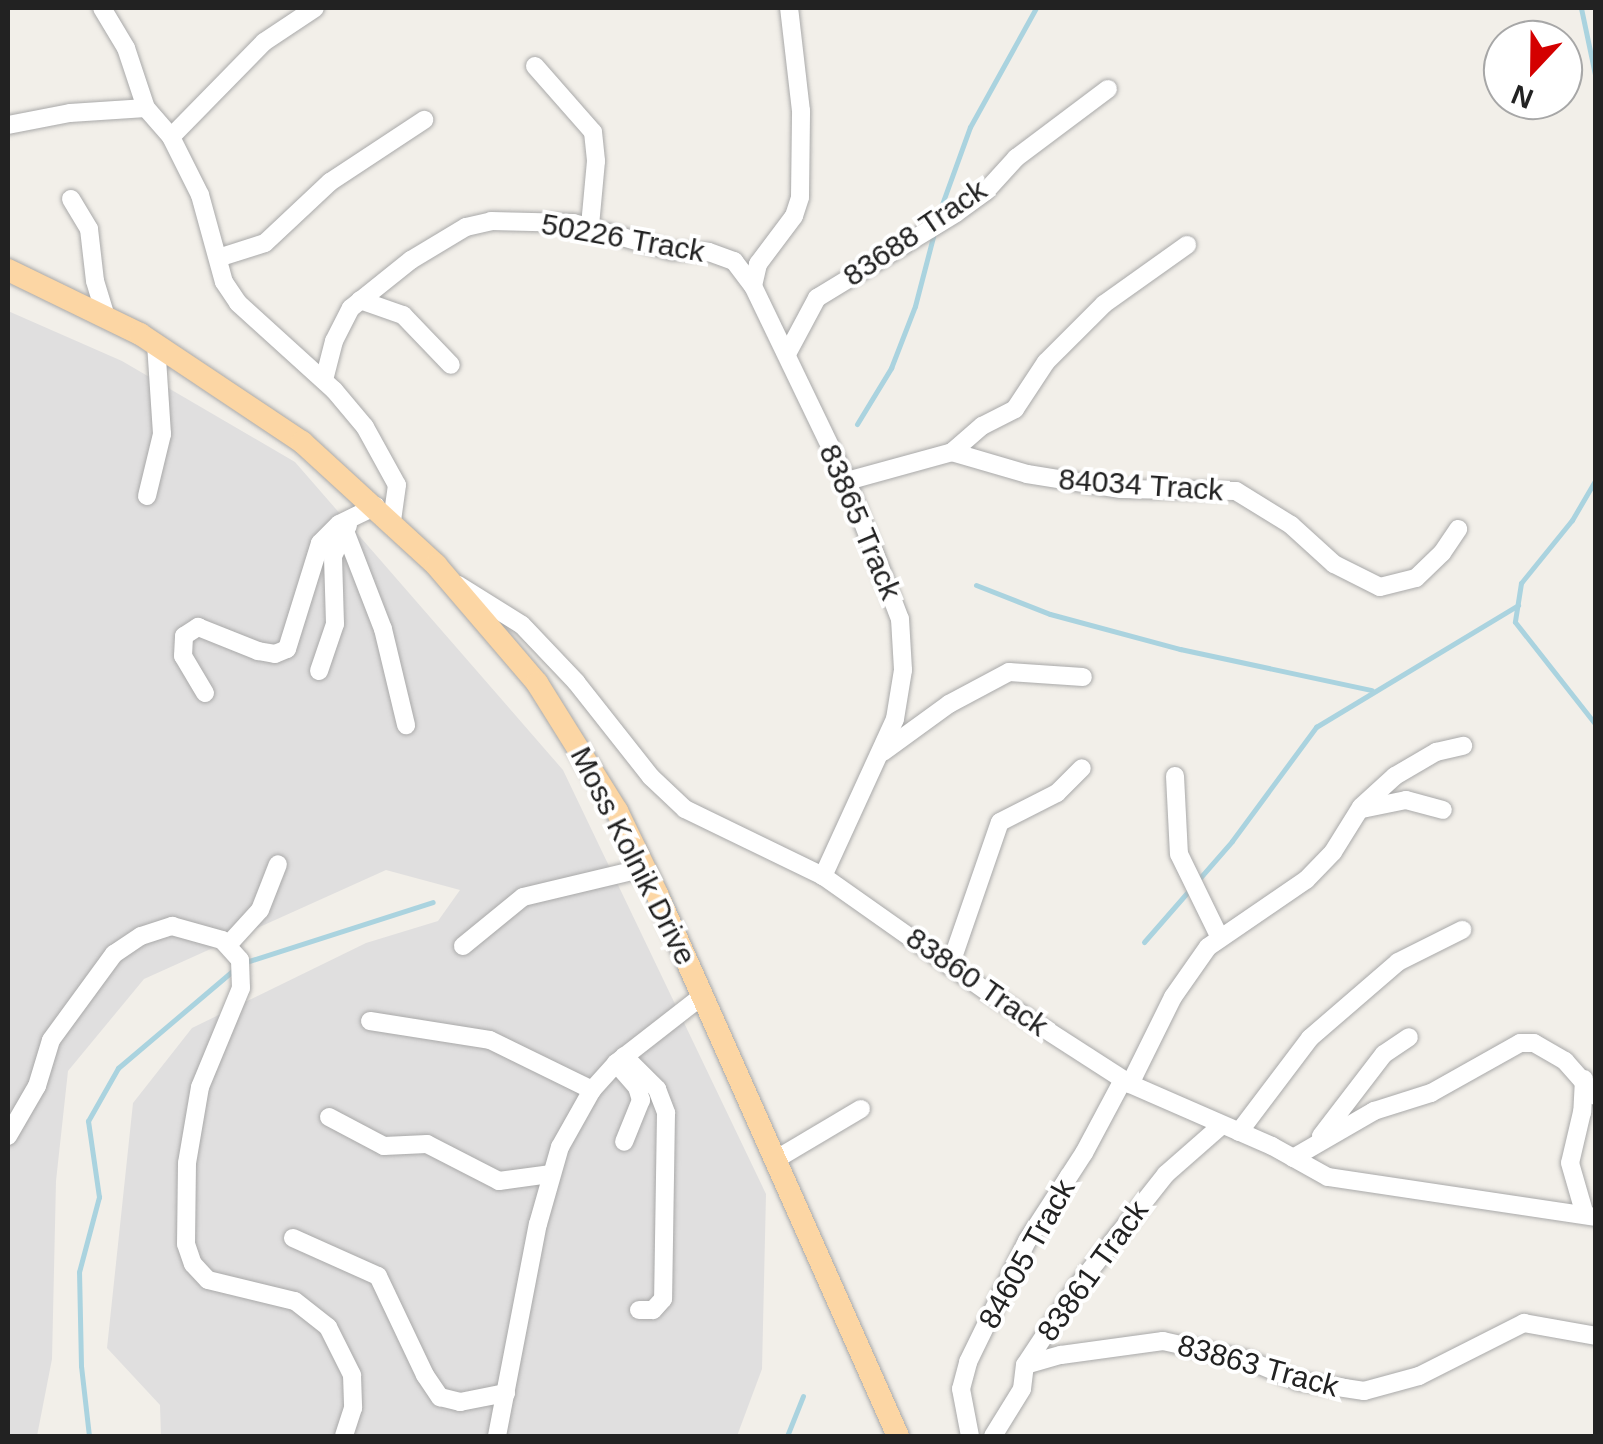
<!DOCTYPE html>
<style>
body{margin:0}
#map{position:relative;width:1603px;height:1444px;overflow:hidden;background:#f2efe9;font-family:Arial,sans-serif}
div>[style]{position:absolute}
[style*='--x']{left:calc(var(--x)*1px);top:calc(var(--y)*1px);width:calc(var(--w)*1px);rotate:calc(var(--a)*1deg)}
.residential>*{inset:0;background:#e0dfdf}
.stream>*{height:5px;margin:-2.5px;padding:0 2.5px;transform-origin:2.5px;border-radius:2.5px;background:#aad3df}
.roads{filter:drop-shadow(0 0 2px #a9a9a9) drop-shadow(0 0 2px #a9a9a9)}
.minor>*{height:18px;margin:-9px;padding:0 9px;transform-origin:9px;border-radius:9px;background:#fff}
.major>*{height:22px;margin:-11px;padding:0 11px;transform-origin:11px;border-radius:11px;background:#fcd6a4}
span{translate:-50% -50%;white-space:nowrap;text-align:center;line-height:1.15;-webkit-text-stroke:8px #fff;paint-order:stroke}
.street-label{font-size:30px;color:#222}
.frame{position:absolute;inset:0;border:10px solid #222;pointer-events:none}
.north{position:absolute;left:1483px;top:20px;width:100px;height:100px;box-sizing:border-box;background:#fff;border:2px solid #a7a7a7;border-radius:50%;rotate:202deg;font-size:28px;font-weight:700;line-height:40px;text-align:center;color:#222}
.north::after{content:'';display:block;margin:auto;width:35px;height:45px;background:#d40000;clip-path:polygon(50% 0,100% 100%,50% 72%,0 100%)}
</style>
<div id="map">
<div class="residential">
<i style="clip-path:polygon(8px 311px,122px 361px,295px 462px,563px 770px,766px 1194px,762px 1369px,737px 1436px,161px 1436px,160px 1405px,107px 1348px,133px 1103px,192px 1028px,366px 943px,438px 921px,460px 890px,386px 870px,144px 979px,68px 1071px,56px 1181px,52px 1359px,37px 1436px,8px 1436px)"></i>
</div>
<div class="stream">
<i style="--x:1581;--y:8;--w:73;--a:78.1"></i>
<i style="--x:937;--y:218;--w:97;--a:-70.1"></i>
<i style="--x:970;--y:127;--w:136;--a:-61"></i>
<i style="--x:857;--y:424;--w:66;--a:-58.7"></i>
<i style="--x:891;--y:368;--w:66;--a:-68.8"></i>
<i style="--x:915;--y:306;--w:75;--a:-75.4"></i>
<i style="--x:1596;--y:479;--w:48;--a:120.3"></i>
<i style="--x:1572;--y:520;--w:81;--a:129"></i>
<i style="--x:1521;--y:583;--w:39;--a:99"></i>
<i style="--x:1515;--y:622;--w:131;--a:51.8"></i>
<i style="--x:976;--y:585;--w:79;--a:21.4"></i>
<i style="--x:1050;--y:614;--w:135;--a:15.1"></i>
<i style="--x:1180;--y:649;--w:196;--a:12.1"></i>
<i style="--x:1144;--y:942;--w:134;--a:-48.9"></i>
<i style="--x:1232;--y:841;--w:142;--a:-53.6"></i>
<i style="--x:1316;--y:727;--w:236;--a:-31.1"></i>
<i style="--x:246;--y:962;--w:196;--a:-17.8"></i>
<i style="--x:89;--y:1436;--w:70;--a:-96.5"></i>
<i style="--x:81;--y:1366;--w:94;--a:-91.2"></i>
<i style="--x:79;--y:1272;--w:78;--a:-75.1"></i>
<i style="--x:99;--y:1197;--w:77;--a:-98.2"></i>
<i style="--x:88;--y:1121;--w:61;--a:-60.5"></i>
<i style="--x:118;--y:1068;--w:155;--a:-40.3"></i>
<i style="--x:787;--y:1436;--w:43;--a:-68.2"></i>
</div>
<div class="roads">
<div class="minor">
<i style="--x:102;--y:8;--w:47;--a:59"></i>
<i style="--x:126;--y:48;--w:63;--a:71.6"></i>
<i style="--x:146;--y:108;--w:38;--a:49"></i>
<i style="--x:171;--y:137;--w:65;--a:63.4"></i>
<i style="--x:200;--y:195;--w:90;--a:74.6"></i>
<i style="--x:224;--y:282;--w:25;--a:56"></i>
<i style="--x:238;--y:303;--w:130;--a:42.2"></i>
<i style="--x:334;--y:390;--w:48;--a:50"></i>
<i style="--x:365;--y:427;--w:66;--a:61.1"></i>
<i style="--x:397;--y:485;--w:35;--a:98"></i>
<i style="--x:535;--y:66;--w:88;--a:48.7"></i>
<i style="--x:593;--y:132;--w:29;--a:84"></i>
<i style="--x:596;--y:161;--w:65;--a:95.3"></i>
<i style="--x:8;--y:125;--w:63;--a:-11"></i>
<i style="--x:70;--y:113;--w:76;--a:-3.8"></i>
<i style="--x:171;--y:137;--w:133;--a:-45.6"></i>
<i style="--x:264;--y:42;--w:61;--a:-33.7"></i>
<i style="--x:71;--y:199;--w:35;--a:59"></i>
<i style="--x:89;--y:229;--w:52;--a:83.4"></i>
<i style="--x:95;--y:281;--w:37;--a:73"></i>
<i style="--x:218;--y:258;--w:49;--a:-17.7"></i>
<i style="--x:265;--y:243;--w:89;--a:-43.2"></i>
<i style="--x:330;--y:182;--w:113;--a:-33.4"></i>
<i style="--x:753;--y:286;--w:23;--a:-77"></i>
<i style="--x:758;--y:264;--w:60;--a:-53.1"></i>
<i style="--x:794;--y:216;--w:20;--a:-72"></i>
<i style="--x:800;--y:197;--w:86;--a:-89.3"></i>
<i style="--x:801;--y:111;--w:104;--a:-96.6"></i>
<i style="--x:360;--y:300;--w:46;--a:19.2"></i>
<i style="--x:403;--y:315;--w:69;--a:46.2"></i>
<i style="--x:787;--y:354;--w:64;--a:-61.8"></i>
<i style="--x:817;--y:298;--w:163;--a:-31.4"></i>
<i style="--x:956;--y:213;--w:37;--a:-36"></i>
<i style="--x:986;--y:191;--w:45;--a:-47.7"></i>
<i style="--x:1016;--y:158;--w:115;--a:-36.9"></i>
<i style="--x:324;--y:380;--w:40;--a:-75.6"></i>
<i style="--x:334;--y:341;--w:37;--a:-63"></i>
<i style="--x:351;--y:308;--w:77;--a:-38.7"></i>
<i style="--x:411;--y:260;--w:64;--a:-31"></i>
<i style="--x:466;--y:227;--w:26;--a:-13"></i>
<i style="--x:491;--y:221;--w:82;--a:1.4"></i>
<i style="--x:573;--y:223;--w:103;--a:15.8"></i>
<i style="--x:672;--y:251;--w:37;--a:2"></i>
<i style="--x:709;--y:252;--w:27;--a:20"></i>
<i style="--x:734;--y:261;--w:31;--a:53"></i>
<i style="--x:753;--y:286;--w:216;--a:64.3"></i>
<i style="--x:847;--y:481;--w:148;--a:69"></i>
<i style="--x:900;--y:619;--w:51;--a:86.6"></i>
<i style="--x:903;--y:670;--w:50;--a:99.3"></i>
<i style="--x:895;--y:719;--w:173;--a:114.6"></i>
<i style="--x:952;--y:452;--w:78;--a:16.3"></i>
<i style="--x:1027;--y:474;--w:95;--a:9.1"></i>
<i style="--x:1121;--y:489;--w:115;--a:1"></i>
<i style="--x:1236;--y:491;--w:65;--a:31.7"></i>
<i style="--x:1291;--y:525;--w:58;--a:42.2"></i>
<i style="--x:1334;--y:564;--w:51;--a:26.6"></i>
<i style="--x:1380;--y:587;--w:37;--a:-14"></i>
<i style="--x:1416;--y:578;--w:36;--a:-44"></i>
<i style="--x:1442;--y:553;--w:29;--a:-56"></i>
<i style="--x:847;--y:481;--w:109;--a:-15.4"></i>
<i style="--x:952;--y:452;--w:40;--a:-41"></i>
<i style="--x:982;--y:426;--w:37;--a:-27"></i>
<i style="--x:1015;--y:409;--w:56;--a:-56.6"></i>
<i style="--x:1046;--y:362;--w:82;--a:-45"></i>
<i style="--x:1104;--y:304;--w:102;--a:-35.4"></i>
<i style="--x:147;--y:496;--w:64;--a:-76.4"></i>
<i style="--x:162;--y:434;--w:91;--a:-93.8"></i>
<i style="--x:345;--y:531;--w:105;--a:68.8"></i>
<i style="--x:383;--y:629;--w:99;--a:76.5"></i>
<i style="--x:458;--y:585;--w:75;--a:32"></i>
<i style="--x:522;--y:625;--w:79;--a:46.5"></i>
<i style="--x:576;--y:682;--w:121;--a:51.7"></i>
<i style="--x:651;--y:777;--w:47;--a:43.3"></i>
<i style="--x:685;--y:809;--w:153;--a:25.9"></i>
<i style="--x:823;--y:876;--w:203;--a:35.2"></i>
<i style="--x:989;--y:993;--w:168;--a:32.8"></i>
<i style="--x:1130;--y:1084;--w:155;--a:23.6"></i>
<i style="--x:1272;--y:1146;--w:64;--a:29"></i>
<i style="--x:1328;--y:1177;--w:271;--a:8.5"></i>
<i style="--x:319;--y:671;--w:50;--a:-71.2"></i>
<i style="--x:335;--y:624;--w:68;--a:-91.7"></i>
<i style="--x:333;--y:556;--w:34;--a:-64"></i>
<i style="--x:205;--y:693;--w:43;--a:-120.7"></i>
<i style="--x:183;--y:656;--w:20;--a:-87"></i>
<i style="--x:184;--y:636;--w:17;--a:-33"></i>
<i style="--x:198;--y:627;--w:65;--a:21.8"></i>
<i style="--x:258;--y:651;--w:17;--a:10"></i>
<i style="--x:275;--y:654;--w:13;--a:-23"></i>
<i style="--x:287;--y:649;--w:111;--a:-72.7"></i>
<i style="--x:320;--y:543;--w:27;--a:-45"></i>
<i style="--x:339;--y:524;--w:41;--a:-25.9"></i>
<i style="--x:883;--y:752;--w:82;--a:-36"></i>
<i style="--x:949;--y:704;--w:68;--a:-28.1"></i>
<i style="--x:1009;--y:672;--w:74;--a:3.9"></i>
<i style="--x:1175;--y:776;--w:78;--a:87.1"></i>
<i style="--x:1179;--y:854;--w:93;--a:64"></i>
<i style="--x:1362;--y:809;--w:45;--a:-11.6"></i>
<i style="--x:1406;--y:800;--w:38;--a:15"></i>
<i style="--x:228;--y:945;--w:47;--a:-47.6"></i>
<i style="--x:260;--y:910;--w:49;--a:-68.6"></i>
<i style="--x:463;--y:946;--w:77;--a:-39.2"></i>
<i style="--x:523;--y:897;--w:125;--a:-13.4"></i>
<i style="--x:950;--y:966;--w:152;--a:-70.9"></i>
<i style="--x:1000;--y:822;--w:64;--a:-27"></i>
<i style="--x:1057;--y:793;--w:35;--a:-45"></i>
<i style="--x:370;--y:1021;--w:121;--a:9"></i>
<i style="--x:490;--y:1040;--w:114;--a:26.1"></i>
<i style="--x:624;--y:1056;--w:47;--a:45"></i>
<i style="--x:657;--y:1089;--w:26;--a:69"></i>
<i style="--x:666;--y:1113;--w:186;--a:90.9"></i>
<i style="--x:663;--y:1299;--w:15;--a:132"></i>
<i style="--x:653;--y:1310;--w:14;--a:180"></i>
<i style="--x:616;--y:1063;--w:32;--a:49"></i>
<i style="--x:637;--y:1087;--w:14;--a:73"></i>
<i style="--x:641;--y:1100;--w:45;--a:112"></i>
<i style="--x:1584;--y:1079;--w:33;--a:93"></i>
<i style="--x:1582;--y:1112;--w:52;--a:103.2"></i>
<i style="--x:1570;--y:1163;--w:54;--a:73.9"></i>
<i style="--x:1130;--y:1084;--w:97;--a:-63.7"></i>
<i style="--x:1173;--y:997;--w:61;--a:-55"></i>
<i style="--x:1208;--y:947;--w:119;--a:-34.4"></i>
<i style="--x:1306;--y:880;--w:39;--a:-46"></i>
<i style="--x:1333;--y:852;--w:53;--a:-58.1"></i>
<i style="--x:1361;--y:807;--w:46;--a:-42.4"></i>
<i style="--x:1395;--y:776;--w:48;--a:-30.3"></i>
<i style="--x:1436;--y:752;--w:28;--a:-13"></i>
<i style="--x:329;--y:1117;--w:62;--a:27.8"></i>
<i style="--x:384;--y:1146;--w:43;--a:-2.7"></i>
<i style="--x:427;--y:1144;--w:81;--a:27.2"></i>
<i style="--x:499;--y:1181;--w:51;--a:-7.8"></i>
<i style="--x:1239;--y:1132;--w:118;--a:-52.9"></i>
<i style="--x:1310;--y:1038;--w:116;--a:-40.8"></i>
<i style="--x:1398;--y:962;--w:72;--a:-26.6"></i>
<i style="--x:8;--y:1136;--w:58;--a:-59.9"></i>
<i style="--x:37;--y:1086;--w:48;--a:-73.1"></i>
<i style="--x:51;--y:1040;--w:107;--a:-53.8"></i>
<i style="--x:114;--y:954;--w:32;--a:-34"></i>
<i style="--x:141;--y:936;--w:33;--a:-18"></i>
<i style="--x:172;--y:926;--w:52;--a:15.6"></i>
<i style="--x:222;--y:940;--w:27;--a:48"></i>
<i style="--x:240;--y:960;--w:28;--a:88"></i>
<i style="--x:241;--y:988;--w:107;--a:112.5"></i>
<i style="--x:200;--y:1087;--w:77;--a:99.7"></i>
<i style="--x:187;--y:1163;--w:81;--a:90.7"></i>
<i style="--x:186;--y:1244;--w:21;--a:71"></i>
<i style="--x:193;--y:1264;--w:22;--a:47"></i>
<i style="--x:208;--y:1280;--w:89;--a:13.6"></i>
<i style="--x:295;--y:1301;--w:42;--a:38.2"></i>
<i style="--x:328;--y:1327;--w:54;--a:63.4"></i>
<i style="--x:352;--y:1375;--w:33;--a:88"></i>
<i style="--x:353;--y:1408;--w:29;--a:108"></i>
<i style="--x:1321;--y:1136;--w:103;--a:-52.5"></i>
<i style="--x:1384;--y:1054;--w:30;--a:-34"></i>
<i style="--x:1293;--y:1158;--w:94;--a:-30.1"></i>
<i style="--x:1374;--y:1111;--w:60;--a:-17.5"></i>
<i style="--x:1431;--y:1093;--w:102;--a:-29.3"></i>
<i style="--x:1520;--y:1043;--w:14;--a:0"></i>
<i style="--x:1534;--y:1043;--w:36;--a:30"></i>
<i style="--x:1565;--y:1061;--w:47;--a:48.5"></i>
<i style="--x:775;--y:1160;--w:100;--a:-30.7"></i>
<i style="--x:293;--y:1238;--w:93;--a:24.1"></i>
<i style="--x:378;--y:1276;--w:110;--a:64.6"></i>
<i style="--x:425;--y:1375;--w:27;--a:56"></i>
<i style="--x:440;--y:1397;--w:21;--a:14"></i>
<i style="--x:460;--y:1402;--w:47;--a:-11.1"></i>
<i style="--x:1025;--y:1365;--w:37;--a:-16"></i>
<i style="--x:1061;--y:1355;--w:103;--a:-7.8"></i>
<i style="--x:1163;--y:1341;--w:87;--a:12.6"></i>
<i style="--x:1248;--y:1360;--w:54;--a:22.8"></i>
<i style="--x:1298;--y:1381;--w:67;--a:8.6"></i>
<i style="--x:1364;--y:1391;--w:57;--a:-15.3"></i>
<i style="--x:1419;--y:1376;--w:118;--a:-26.8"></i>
<i style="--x:1524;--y:1323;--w:73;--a:10.2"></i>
<i style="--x:497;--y:1436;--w:216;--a:-79.1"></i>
<i style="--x:538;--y:1224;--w:80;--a:-74.1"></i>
<i style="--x:560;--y:1147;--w:65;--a:-60.7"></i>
<i style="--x:592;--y:1090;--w:36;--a:-48"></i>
<i style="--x:616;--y:1063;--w:109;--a:-37.9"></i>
<i style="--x:970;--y:1436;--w:48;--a:-100.8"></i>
<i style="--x:961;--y:1389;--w:28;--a:-75"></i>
<i style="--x:968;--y:1362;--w:135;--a:-64"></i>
<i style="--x:1027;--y:1241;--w:105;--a:-57.1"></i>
<i style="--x:1084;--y:1153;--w:83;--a:-61.9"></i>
<i style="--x:993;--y:1436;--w:55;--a:-58.3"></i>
<i style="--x:1022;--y:1389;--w:24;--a:-83"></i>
<i style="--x:1025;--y:1365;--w:92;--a:-56.5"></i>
<i style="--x:1076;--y:1288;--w:145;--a:-51.7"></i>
<i style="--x:1166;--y:1174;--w:74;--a:-41.2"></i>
</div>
<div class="major">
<i style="--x:8;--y:270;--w:147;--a:25.9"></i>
<i style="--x:140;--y:334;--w:195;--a:33.7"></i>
<i style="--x:302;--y:442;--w:182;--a:42.5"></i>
<i style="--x:436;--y:565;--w:155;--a:49.4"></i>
<i style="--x:537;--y:683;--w:151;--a:58"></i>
<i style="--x:617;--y:811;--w:94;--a:64.2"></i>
<i style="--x:658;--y:896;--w:591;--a:66.04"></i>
</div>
</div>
<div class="street-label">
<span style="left:915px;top:233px;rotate:-34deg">83688 Track</span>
<span style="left:623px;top:238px;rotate:10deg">50226 Track</span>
<span style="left:1141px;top:485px;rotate:4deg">84034 Track</span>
<span style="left:860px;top:522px;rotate:67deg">83865 Track</span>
<span style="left:633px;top:856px;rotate:63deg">Moss Kolnik Drive</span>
<span style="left:977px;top:982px;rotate:35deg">83860 Track</span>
<span style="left:1027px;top:1254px;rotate:-61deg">84605 Track</span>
<span style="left:1093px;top:1271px;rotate:-54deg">83861 Track</span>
<span style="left:1258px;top:1366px;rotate:15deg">83863 Track</span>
</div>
<div class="frame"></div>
<div class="north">N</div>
</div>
